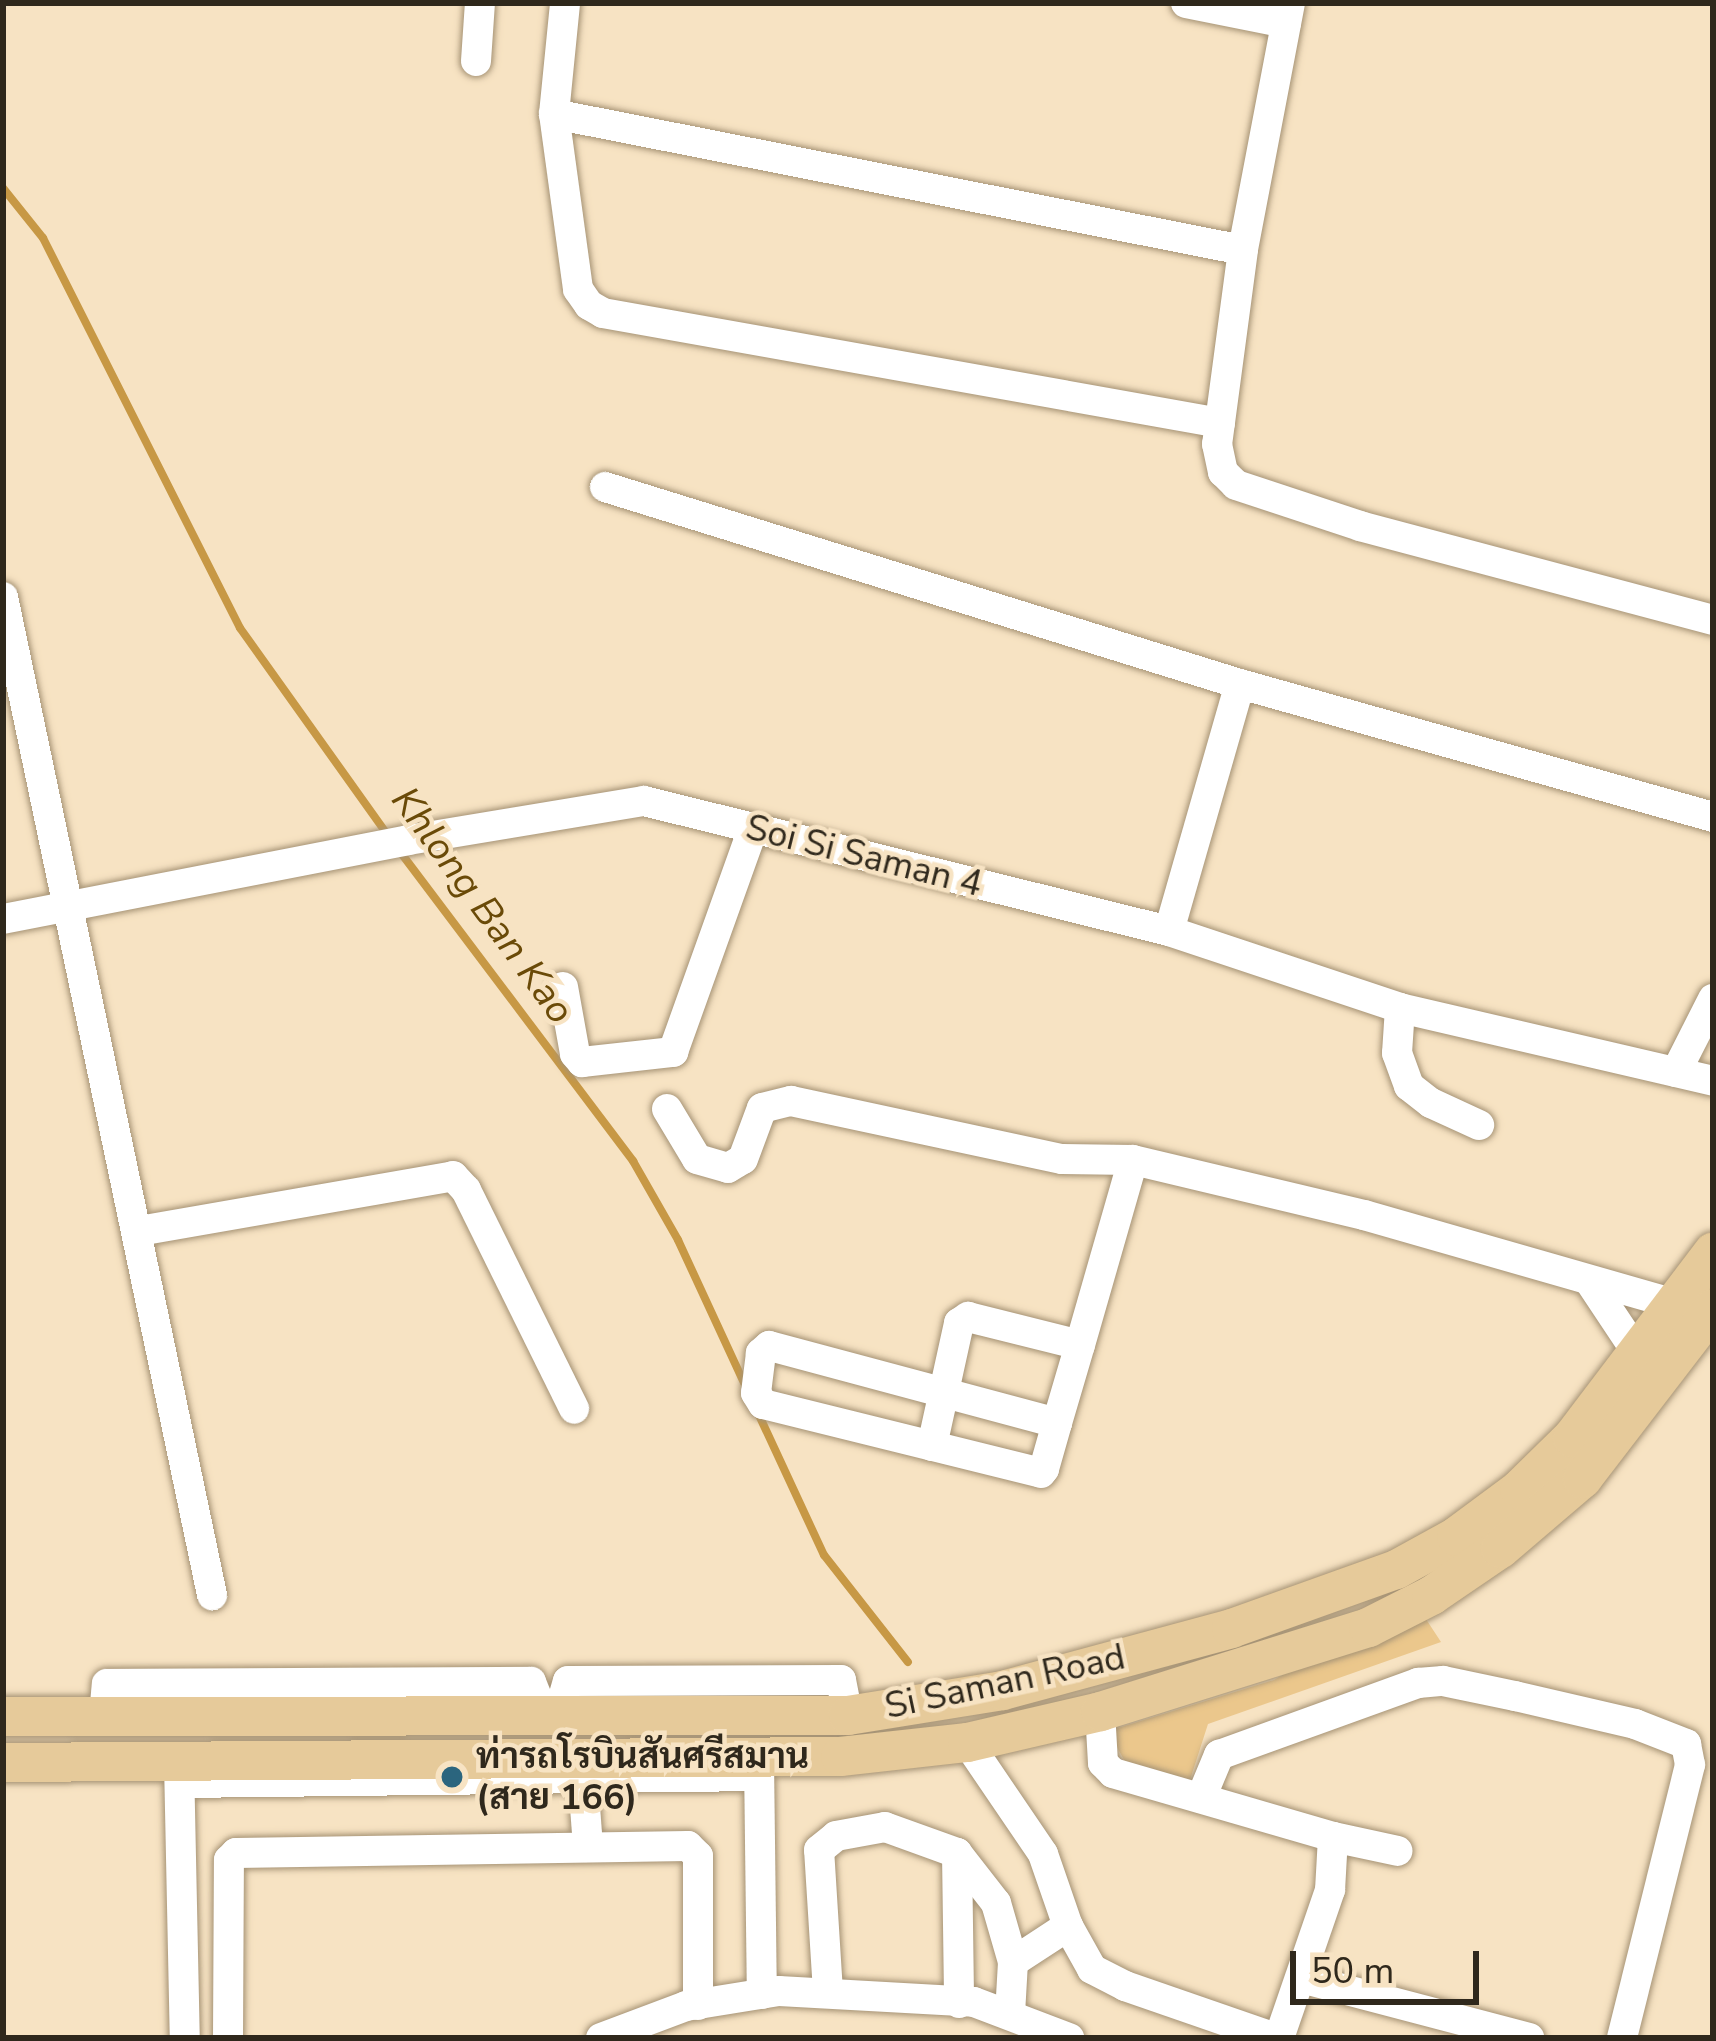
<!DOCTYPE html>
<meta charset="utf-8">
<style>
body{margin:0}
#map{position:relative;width:1716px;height:2041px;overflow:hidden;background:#f7e3c3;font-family:"Nunito Sans",Sarabun,sans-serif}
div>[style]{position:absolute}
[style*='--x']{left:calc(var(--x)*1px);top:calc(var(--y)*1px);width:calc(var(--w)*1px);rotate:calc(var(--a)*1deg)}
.green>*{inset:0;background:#ebc78c}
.stream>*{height:8px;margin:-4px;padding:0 4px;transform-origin:4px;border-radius:4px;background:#c79845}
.roads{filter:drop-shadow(0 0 3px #a69375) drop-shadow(0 0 3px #a69375)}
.minor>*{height:30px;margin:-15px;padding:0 15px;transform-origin:15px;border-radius:15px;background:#fff}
.major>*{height:39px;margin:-19.5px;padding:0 19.5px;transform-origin:19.5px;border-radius:19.5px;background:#e6ca9a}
.dots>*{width:33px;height:33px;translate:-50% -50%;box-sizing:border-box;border:6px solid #f7e3c3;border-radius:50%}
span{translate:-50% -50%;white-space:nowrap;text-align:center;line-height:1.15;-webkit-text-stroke:9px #f7e3c3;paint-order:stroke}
.street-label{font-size:36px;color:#2f281c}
.poi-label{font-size:36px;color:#2f281c;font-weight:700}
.left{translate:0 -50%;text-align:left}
.water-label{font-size:39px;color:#6a4a08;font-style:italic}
.frame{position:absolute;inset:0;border:6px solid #2f281c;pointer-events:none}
.scale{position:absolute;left:1290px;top:1951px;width:189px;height:54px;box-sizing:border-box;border:6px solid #2f281c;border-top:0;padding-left:15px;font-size:36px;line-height:42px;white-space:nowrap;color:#2f281c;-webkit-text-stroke:9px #f7e3c3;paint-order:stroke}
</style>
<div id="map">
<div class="green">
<i style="clip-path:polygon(1422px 1613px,1441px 1642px,1208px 1724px,1189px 1783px,1128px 1767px,1108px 1731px,1274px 1680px,1316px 1655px)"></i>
</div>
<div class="stream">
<i style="--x:3;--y:188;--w:64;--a:51.3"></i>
<i style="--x:43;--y:238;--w:437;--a:63.2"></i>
<i style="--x:240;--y:628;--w:257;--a:54.5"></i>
<i style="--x:398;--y:849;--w:391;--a:53"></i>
<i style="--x:633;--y:1161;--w:91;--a:60.3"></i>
<i style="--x:678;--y:1240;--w:164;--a:65.2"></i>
<i style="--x:758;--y:1413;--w:157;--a:65.1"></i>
<i style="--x:824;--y:1555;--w:136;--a:51.9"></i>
</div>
<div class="roads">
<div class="minor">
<i style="--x:1186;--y:3;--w:102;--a:11.3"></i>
<i style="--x:1290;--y:3;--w:251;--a:100.8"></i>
<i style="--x:1243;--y:250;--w:196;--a:97.6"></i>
<i style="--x:1217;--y:444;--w:29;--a:78"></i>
<i style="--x:1223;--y:472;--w:18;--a:45"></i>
<i style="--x:1236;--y:485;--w:131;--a:18.3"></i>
<i style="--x:1360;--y:526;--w:365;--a:14.9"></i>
<i style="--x:476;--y:61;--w:58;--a:-86.1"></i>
<i style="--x:554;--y:114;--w:112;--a:-84.3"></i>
<i style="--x:1220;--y:423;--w:627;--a:-169.89"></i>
<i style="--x:603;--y:313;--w:16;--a:-150"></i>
<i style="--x:589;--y:305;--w:19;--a:-125"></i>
<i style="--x:578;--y:289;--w:177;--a:-97.8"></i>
<i style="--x:554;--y:114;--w:702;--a:11.17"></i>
<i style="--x:605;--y:487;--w:665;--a:17.24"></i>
<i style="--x:1240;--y:684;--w:491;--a:15.7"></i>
<i style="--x:3;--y:597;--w:1020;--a:78.17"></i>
<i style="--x:3;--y:919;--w:413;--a:-11"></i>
<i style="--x:408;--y:840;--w:239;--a:-9.4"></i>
<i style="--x:644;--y:801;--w:541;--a:13.91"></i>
<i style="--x:1169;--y:931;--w:243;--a:18.4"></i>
<i style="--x:1400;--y:1008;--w:321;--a:13.1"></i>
<i style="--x:1169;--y:931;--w:257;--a:-74"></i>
<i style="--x:563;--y:987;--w:68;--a:79.8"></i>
<i style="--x:575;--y:1054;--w:11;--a:49"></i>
<i style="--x:582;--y:1062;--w:92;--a:-6.3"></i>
<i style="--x:673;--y:1052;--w:238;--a:-70.3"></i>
<i style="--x:1400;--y:1008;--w:45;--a:93.8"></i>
<i style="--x:1397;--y:1053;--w:35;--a:70"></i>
<i style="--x:1409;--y:1086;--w:28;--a:38"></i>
<i style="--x:1431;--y:1103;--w:53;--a:24.6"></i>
<i style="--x:1676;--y:1072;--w:82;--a:-63.1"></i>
<i style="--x:667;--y:1109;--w:58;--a:59"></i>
<i style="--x:697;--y:1159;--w:32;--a:16"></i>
<i style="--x:728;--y:1168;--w:17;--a:-31"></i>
<i style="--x:743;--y:1159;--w:54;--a:-69.6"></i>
<i style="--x:762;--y:1108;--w:30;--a:-14"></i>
<i style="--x:791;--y:1101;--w:277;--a:12.1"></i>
<i style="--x:1062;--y:1159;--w:71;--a:0.8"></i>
<i style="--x:1133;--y:1160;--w:237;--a:13.4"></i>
<i style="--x:1364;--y:1215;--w:323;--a:16"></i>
<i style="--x:139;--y:1231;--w:319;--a:-9.9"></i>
<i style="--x:453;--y:1176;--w:19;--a:47"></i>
<i style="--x:466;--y:1190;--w:244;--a:63.7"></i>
<i style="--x:1590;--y:1282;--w:87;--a:56.3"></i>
<i style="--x:1057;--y:1423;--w:298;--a:-165"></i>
<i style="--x:769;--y:1346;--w:11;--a:139"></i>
<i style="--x:761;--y:1353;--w:40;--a:97.1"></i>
<i style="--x:756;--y:1393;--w:13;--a:58"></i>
<i style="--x:763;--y:1404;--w:286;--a:13.9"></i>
<i style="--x:1041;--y:1473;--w:5;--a:-53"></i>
<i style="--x:1044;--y:1469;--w:48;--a:-74.2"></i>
<i style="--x:1057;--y:1423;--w:81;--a:-73.6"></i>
<i style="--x:1080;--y:1345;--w:192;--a:-74"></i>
<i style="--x:932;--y:1446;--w:126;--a:-77.6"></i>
<i style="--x:959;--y:1323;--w:11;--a:-34"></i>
<i style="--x:968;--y:1317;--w:115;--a:14"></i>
<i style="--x:1100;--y:1711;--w:52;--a:86.7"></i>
<i style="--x:1103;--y:1763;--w:14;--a:45"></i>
<i style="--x:1113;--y:1773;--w:229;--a:16.2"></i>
<i style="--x:1333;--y:1837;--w:53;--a:93.2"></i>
<i style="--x:1330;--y:1890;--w:157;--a:109"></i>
<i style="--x:559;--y:1712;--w:32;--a:-74"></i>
<i style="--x:568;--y:1681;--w:273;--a:-0.2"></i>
<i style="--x:841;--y:1680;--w:36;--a:79"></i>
<i style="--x:104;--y:1716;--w:32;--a:-85"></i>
<i style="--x:107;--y:1684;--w:424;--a:-0.3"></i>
<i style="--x:531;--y:1682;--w:32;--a:68"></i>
<i style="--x:967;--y:1742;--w:135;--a:55.8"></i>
<i style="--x:1043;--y:1854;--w:76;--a:70.9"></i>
<i style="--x:1068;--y:1926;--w:49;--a:60.8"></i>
<i style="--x:1092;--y:1969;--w:37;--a:27"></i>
<i style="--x:1125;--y:1986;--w:159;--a:19.1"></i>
<i style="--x:759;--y:1760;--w:234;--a:89.3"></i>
<i style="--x:179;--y:1762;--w:276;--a:88.8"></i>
<i style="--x:583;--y:1780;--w:67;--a:85.7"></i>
<i style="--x:180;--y:1783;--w:579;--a:-0.69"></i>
<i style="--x:1201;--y:1798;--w:47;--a:-67.3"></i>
<i style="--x:1219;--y:1755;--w:212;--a:-19.9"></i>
<i style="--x:1418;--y:1683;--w:25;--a:-5"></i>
<i style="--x:1443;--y:1681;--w:74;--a:11.8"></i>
<i style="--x:1515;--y:1696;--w:123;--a:13.1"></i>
<i style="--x:1635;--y:1724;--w:55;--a:21.4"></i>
<i style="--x:1686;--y:1744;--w:21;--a:79"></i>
<i style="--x:1690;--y:1765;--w:281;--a:104"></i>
<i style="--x:1333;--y:1837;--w:66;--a:12.2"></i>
<i style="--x:957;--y:1853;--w:150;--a:89.2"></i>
<i style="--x:1013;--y:1962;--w:66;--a:-33.2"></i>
<i style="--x:1301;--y:1978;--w:236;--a:14.7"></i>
<i style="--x:828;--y:1992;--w:142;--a:-93.6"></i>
<i style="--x:819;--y:1850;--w:22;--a:-39"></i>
<i style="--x:836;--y:1836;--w:50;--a:-10.4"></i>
<i style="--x:885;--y:1827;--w:77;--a:19.9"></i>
<i style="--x:957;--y:1853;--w:63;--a:52"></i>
<i style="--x:996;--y:1903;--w:61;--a:73.9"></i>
<i style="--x:1013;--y:1962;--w:52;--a:93.3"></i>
<i style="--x:228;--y:2038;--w:178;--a:-89.7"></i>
<i style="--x:229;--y:1860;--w:10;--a:-45"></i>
<i style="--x:236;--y:1853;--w:452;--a:-0.9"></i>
<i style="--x:688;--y:1846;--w:14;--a:45"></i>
<i style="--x:698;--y:1856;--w:149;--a:90"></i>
<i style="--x:601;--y:2038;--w:91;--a:-20.6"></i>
<i style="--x:686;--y:2006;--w:94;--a:-9.2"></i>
<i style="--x:779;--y:1991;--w:195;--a:3.2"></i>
<i style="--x:974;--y:2002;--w:102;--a:20.8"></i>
</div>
<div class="major">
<i style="--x:3;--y:1716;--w:845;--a:-0.07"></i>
<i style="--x:848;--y:1715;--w:156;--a:-9.2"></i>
<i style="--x:1002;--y:1690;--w:237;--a:-15.1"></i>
<i style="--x:1231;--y:1628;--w:175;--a:-19.7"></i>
<i style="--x:1396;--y:1569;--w:68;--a:-28.8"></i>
<i style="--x:1456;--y:1536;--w:79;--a:-36.7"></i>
<i style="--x:1519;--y:1489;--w:74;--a:-44.5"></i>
<i style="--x:1572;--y:1437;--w:233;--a:-52.8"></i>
<i style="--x:3;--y:1762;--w:837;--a:-0.41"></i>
<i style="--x:840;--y:1756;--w:128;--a:-6.3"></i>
<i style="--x:967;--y:1742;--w:137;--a:-13.1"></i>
<i style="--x:1100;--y:1711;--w:281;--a:-17.4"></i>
<i style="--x:1368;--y:1627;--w:71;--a:-26.9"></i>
<i style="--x:1431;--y:1595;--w:83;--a:-34.3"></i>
<i style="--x:1500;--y:1548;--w:108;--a:-40.5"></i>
<i style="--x:1582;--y:1478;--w:215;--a:-52.5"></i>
</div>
</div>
<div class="dots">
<i style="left:452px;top:1777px;background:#2b657e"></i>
</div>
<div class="street-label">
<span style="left:864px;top:856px;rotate:14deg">Soi Si Saman 4</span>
<span style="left:1005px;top:1682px;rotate:-12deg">Si Saman Road</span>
</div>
<div class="poi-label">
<span class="left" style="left:476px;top:1777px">ท่ารถโรบินสันศรีสมาน<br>(สาย 166)</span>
</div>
<div class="water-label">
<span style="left:482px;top:906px;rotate:54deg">Khlong Ban Kao</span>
</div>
<div class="frame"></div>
<div class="scale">50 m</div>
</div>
